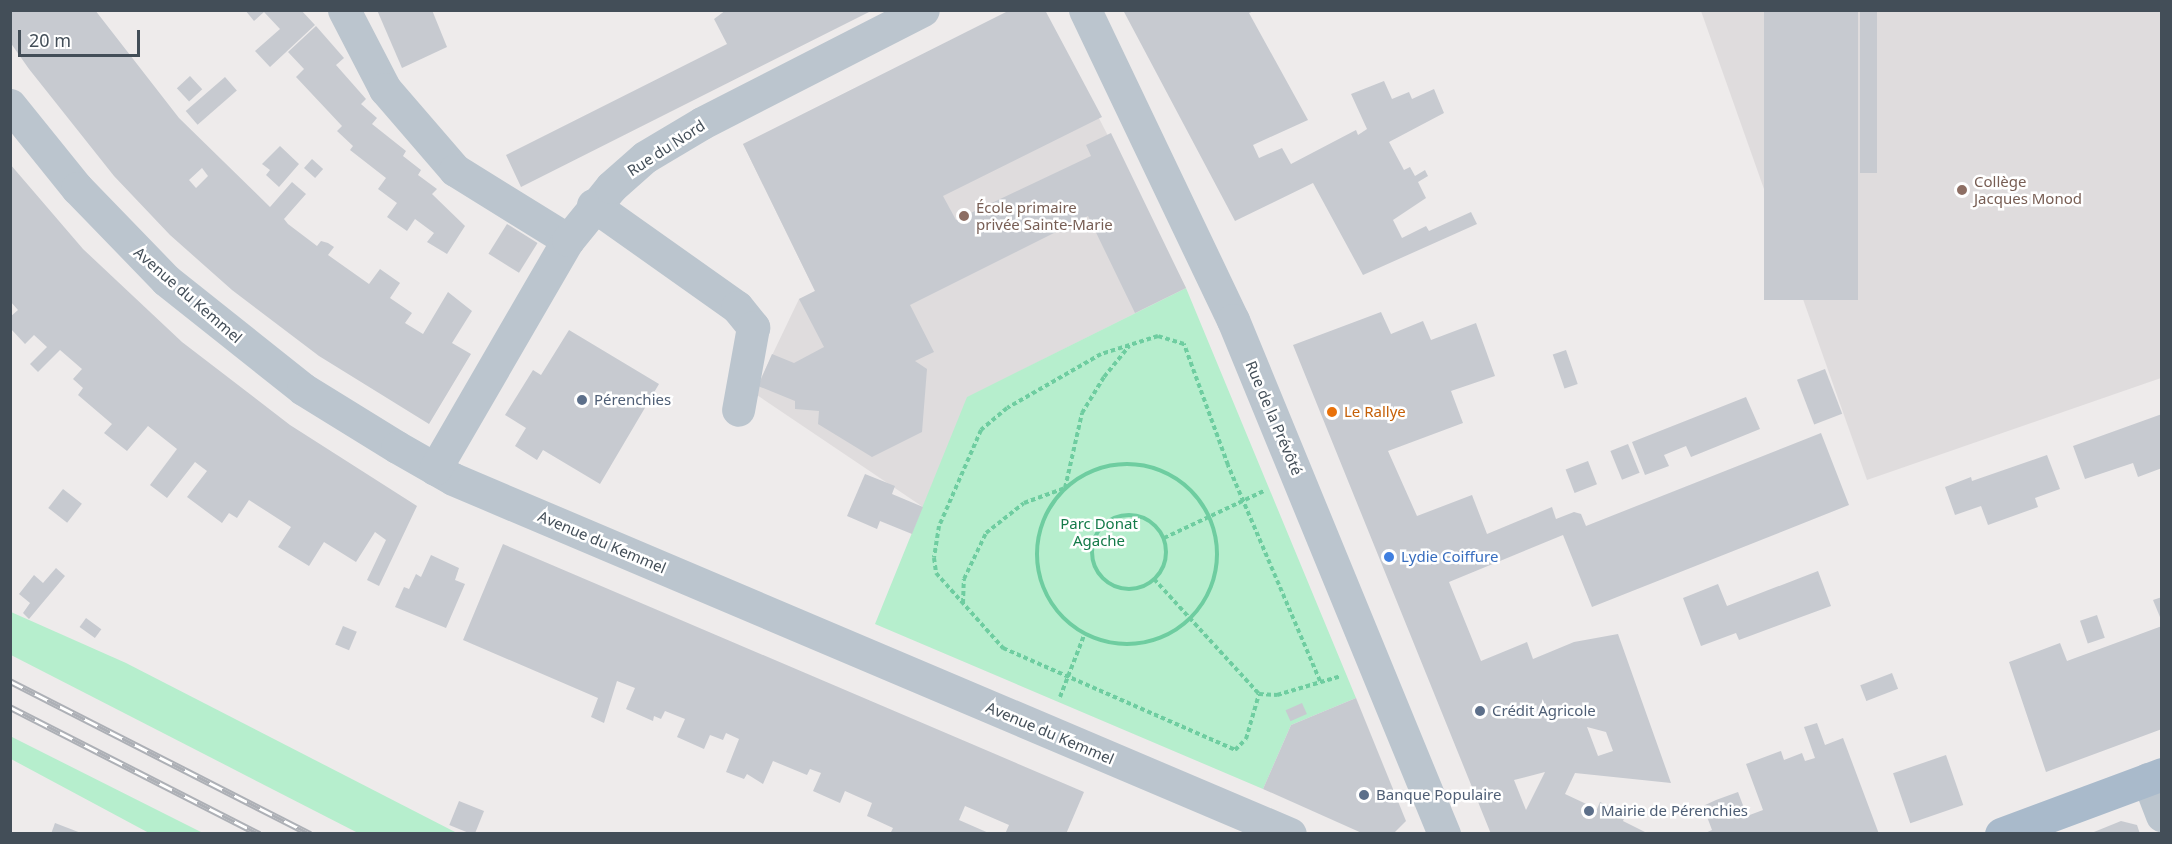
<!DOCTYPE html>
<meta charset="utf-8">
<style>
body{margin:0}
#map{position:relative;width:2172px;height:844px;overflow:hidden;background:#eeebeb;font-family:"Noto Sans",sans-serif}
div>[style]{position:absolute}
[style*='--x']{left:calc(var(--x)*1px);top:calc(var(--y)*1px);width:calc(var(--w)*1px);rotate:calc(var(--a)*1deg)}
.education>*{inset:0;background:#dfdcdd}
.green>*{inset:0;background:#b6eecd}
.building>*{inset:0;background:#c7cad0;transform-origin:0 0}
.path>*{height:4px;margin-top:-2px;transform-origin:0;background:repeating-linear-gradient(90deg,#6ecda0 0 4.5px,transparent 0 7.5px)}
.path>.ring{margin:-2px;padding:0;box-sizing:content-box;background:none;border:4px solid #6ecda0;border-radius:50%}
.minor>*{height:33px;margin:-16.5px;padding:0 16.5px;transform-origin:16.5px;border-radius:16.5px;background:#bbc5ce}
.major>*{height:33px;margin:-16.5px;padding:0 16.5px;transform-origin:16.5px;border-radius:16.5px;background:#a9bacb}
.rail>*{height:7px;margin-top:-3.5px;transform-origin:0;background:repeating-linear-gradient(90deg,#fff 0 14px,#adb0b6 0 28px);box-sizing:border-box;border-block:2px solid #adb0b6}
.dots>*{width:16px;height:16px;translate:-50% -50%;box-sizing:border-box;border:3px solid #fff;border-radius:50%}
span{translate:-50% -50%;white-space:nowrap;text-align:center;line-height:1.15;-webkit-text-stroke:5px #fff;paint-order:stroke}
.street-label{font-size:15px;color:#434e58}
.education-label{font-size:15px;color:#785e54}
.left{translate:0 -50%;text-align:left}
.service-label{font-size:15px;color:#4e5e75}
.food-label{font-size:15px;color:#c56008}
.park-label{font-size:15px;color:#147a49}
.shop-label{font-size:15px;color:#366cbe}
.frame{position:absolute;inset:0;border:12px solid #434e58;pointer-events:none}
.scale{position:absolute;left:18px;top:30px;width:122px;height:27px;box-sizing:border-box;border:3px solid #434e58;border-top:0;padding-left:8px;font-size:18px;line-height:21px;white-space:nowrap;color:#434e58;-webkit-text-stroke:4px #fff;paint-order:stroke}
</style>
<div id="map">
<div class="education">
<i style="clip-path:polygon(1010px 11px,1044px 11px,1186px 288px,968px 397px,923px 507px,754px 393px,799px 299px,815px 291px,743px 144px)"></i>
<i style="clip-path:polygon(1701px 11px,2161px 11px,2161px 378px,1867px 480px)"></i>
</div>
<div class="green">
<i style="clip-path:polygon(1186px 288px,1356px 698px,1291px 725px,1263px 789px,875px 624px,967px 397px)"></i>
<i style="clip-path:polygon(11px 612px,126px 663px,457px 833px,358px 833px,11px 655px)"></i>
<i style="clip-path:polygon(10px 736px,183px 823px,203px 833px,149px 833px,11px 759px)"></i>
</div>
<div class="building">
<i style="clip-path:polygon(evenodd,10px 10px,95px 10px,179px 118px,270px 207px,292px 182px,306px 194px,284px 219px,288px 224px,317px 246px,321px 241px,328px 243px,334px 247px,328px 255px,369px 284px,380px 269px,400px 283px,390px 298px,412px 313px,405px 323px,423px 334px,448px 292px,472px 311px,452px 343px,471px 354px,429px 424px,319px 356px,232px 290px,170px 235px,114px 176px,29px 69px,10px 42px,10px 10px,202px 168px,208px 176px,196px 188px,189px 180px,202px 168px)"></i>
<i style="clip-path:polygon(245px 10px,301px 10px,315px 25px,270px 67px,255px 51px,280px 29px,264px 12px,254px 21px)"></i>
<i style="clip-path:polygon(377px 10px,432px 10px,447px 47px,402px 68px)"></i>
<i style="clip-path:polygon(726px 10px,873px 10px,521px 187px,506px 155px,727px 44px,714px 19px)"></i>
<i style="clip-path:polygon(1010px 10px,1045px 10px,1102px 117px,943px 196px,956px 220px,1091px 156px,1086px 145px,1111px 133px,1186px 288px,1135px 313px,1088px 216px,910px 305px,934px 352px,915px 361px,927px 369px,922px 432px,872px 457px,818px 424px,819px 411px,795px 409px,795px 401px,758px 386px,772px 354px,794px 363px,824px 347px,799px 299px,815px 291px,743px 144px)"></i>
<i style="clip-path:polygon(1123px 10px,1256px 10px,1249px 13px,1308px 120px,1253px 145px,1259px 158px,1282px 148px,1291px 164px,1356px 130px,1358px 135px,1367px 129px,1351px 94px,1384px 81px,1392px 99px,1409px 92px,1412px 99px,1434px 89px,1444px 113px,1389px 142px,1404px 170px,1410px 167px,1415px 176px,1425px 170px,1428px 176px,1418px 182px,1426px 198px,1393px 220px,1402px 238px,1426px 226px,1429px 231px,1471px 212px,1477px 224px,1363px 275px,1313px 183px,1235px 221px)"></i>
<i style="left:1764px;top:10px;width:94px;height:290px"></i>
<i style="left:1860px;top:10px;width:17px;height:163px"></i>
<i style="clip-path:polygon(316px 26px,344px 58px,336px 65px,366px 99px,361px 104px,377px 118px,372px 124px,406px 151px,403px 156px,421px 170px,418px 175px,437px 189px,432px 194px,465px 226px,447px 254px,427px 242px,434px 233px,415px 219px,407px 231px,387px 217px,397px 203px,378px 189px,386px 178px,350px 150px,353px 146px,337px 131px,342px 126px,296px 77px,304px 69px,288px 52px)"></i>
<i style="left:190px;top:76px;width:18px;height:18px;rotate:47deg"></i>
<i style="left:225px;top:77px;width:18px;height:52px;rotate:49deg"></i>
<i style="clip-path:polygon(280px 146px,299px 164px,279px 187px,266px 175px,270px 170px,262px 164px)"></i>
<i style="left:312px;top:159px;width:15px;height:12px;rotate:42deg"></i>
<i style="clip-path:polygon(10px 164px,83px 249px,182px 342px,290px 425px,417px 506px,379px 586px,367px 580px,386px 540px,375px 532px,356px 562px,324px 542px,309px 566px,278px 547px,291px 527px,249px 500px,237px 518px,229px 513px,222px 523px,187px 497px,207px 471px,195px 462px,167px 498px,150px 485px,177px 449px,148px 426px,127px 451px,104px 433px,112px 424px,78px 395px,83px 388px,73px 379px,82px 369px,60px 350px,38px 372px,30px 364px,47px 347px,34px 335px,25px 344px,10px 328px,10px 317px,18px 310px,10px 301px)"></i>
<i style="left:507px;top:224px;width:36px;height:35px;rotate:32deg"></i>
<i style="clip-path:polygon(evenodd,1381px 312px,1391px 334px,1423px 321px,1431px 340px,1476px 323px,1495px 376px,1451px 391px,1463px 423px,1388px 451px,1417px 516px,1472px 495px,1487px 534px,1552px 507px,1556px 519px,1574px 512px,1581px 514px,1586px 526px,1821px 433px,1849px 505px,1592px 607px,1563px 535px,1449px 582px,1481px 661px,1527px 642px,1533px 659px,1574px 642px,1618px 634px,1671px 783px,1575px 773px,1565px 794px,1597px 809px,1600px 802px,1626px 814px,1623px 821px,1649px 834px,1491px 834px,1293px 345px,1381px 312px,1587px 727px,1606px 732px,1613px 751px,1598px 756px,1587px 727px,1381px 312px,1545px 772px,1526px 810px,1514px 780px,1545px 772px)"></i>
<i style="clip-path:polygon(569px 330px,659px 384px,600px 484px,543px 450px,537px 460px,515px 446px,526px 428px,505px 415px,533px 370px,541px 375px)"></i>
<i style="left:1566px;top:350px;width:36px;height:14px;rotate:71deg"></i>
<i style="left:1825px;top:369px;width:48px;height:30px;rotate:69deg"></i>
<i style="clip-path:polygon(1746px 397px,1760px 429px,1691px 457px,1686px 446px,1664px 455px,1669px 466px,1645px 475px,1632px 442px)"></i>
<i style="clip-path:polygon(2162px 414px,2162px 468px,2138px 477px,2133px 463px,2085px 479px,2073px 446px)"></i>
<i style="left:1628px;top:444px;width:31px;height:19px;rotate:68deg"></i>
<i style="clip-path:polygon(2047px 455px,2060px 489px,2035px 498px,2038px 507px,1988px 525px,1981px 506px,1955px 515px,1945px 487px,1971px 477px,1972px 481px)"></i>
<i style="left:1588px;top:461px;width:25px;height:24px;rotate:69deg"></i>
<i style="clip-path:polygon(865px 474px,895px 486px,892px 494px,923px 507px,912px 534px,880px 521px,877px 529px,847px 516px)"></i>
<i style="left:63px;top:489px;width:24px;height:24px;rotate:38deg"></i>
<i style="clip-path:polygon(503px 544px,1084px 792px,1066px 834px,1005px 834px,1009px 825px,965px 806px,959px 820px,991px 834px,890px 834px,893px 828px,867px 816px,872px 803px,845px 791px,840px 803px,813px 791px,821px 773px,810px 769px,807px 775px,773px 761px,763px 784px,747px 774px,744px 779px,726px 772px,739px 739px,726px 733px,723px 740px,710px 735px,704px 749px,677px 737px,685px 719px,665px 711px,661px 719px,654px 716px,653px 721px,626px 709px,635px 688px,617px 681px,604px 723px,591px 717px,598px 698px,463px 640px)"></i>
<i style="clip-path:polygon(431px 555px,459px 568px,455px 580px,465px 584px,446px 628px,395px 607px,404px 587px,409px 589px,416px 574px,421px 577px)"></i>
<i style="clip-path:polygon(56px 568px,65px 576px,29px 619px,23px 613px,30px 603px,19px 594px,34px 575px,43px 583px)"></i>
<i style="clip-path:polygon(1818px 571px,1831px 606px,1739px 640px,1736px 633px,1701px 646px,1683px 598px,1718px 584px,1727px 606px)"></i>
<i style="clip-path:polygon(2162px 597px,2162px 617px,2160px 617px,2153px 600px)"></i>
<i style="left:2097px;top:615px;width:24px;height:18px;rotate:71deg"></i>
<i style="left:86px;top:618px;width:19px;height:11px;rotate:36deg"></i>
<i style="left:343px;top:626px;width:15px;height:20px;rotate:23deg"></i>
<i style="clip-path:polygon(2162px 626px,2162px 729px,2046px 772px,2009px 662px,2060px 643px,2067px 661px)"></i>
<i style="left:1892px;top:673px;width:17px;height:34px;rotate:69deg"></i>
<i style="clip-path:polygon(1356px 698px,1406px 821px,1393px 834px,1364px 834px,1263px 789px,1291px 725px)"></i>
<i style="left:1302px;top:703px;width:12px;height:18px;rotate:66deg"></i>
<i style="clip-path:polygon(1817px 723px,1825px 745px,1843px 738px,1879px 834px,1703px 834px,1712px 830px,1703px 806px,1716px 800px,1738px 792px,1747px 816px,1763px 810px,1746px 764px,1781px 751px,1784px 760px,1802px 753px,1805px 761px,1815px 758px,1804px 727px)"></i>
<i style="left:1946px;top:755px;width:53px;height:56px;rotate:71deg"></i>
<i style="left:459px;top:801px;width:27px;height:26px;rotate:22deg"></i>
<i style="clip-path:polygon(2121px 821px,2137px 825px,2140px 834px,2089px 834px)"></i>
<i style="clip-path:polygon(55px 823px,81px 833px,81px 834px,51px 834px)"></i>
</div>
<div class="path">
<i class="ring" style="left:1037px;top:464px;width:176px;height:176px"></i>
<i class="ring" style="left:1092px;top:515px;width:70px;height:70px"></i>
<i style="--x:1164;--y:538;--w:110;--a:-25.2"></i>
<i style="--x:1154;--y:579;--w:156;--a:47.6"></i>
<i style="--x:963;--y:603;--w:24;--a:-88"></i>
<i style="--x:964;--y:579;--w:51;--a:-64.4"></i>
<i style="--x:986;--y:533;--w:48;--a:-38.3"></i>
<i style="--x:1024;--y:503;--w:44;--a:-20.1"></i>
<i style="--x:1065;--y:488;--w:77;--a:-77.2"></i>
<i style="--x:1082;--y:413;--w:42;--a:-58.6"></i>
<i style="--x:1104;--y:377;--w:40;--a:-51"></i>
<i style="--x:1320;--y:681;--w:235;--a:-113.1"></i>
<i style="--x:1228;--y:465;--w:129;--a:-110"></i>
<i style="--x:1184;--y:344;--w:27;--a:-163"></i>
<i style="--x:1158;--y:336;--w:60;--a:162.5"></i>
<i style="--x:1101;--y:354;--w:108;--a:150.1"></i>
<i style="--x:1007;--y:408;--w:34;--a:140"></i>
<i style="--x:981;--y:430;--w:105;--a:113.6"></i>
<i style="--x:939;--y:526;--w:32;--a:99"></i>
<i style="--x:934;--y:558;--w:15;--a:82"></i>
<i style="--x:936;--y:573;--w:101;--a:48.2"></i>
<i style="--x:1003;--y:648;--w:253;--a:23.7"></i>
<i style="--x:1235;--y:750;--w:16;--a:-45"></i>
<i style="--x:1246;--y:739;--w:47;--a:-73.9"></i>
<i style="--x:1259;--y:694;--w:18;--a:3"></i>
<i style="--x:1277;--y:695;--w:67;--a:-16.5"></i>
<i style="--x:1060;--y:697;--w:69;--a:-68.7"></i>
</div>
<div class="minor">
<i style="--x:344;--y:10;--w:89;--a:62.6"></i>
<i style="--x:385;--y:89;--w:107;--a:49.2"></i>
<i style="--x:455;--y:170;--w:133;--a:31.8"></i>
<i style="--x:1085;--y:10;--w:344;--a:64.5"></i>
<i style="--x:1233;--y:320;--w:556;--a:67.68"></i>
<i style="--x:10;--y:105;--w:107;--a:51.1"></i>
<i style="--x:77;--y:188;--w:128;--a:45.9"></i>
<i style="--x:166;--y:280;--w:175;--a:38.5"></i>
<i style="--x:303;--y:389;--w:110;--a:31.7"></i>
<i style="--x:397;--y:447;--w:64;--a:29.7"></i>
<i style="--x:453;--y:479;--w:909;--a:22.98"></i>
<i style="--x:593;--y:205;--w:176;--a:35.3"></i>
<i style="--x:737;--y:307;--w:26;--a:51"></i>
<i style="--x:753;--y:327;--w:84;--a:100.2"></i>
<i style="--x:435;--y:469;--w:265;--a:-59.9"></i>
<i style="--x:568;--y:240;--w:68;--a:-50.9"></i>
<i style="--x:611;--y:187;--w:45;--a:-41.4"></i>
<i style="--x:645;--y:157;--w:66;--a:-30.8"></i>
<i style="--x:702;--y:123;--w:248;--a:-27.1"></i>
<i style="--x:2148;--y:779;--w:39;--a:69"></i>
</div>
<div class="major">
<i style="--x:2001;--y:834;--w:172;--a:-20.4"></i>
</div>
<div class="rail">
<i style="--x:10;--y:681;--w:337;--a:27"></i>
<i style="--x:10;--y:707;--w:280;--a:27"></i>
</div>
<div class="dots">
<i style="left:1962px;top:190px;background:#8d6e63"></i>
<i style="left:964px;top:216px;background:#8d6e63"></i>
<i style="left:582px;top:400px;background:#5c6f8a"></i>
<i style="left:1332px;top:412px;background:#e8710a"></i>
<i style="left:1389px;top:557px;background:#3f7fe0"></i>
<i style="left:1480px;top:711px;background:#5c6f8a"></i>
<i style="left:1364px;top:795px;background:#5c6f8a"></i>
<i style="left:1589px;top:811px;background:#5c6f8a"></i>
</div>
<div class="street-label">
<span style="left:666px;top:148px;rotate:-33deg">Rue du Nord</span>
<span style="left:188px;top:295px;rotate:41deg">Avenue du Kemmel</span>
<span style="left:1274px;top:418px;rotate:67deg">Rue de la Prévôté</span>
<span style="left:602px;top:542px;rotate:23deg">Avenue du Kemmel</span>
<span style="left:1050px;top:733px;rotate:23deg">Avenue du Kemmel</span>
</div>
<div class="education-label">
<span class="left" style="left:1974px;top:190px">Collège<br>Jacques Monod</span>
<span class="left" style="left:976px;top:216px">École primaire<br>privée Sainte-Marie</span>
</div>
<div class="service-label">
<span class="left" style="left:594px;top:400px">Pérenchies</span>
<span class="left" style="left:1492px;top:711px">Crédit Agricole</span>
<span class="left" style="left:1376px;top:795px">Banque Populaire</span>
<span class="left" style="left:1601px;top:811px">Mairie de Pérenchies</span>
</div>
<div class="food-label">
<span class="left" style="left:1344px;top:412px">Le Rallye</span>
</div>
<div class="park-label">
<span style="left:1099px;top:532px">Parc Donat<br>Agache</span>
</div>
<div class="shop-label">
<span class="left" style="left:1401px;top:557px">Lydie Coiffure</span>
</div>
<div class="frame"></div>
<div class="scale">20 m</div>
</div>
